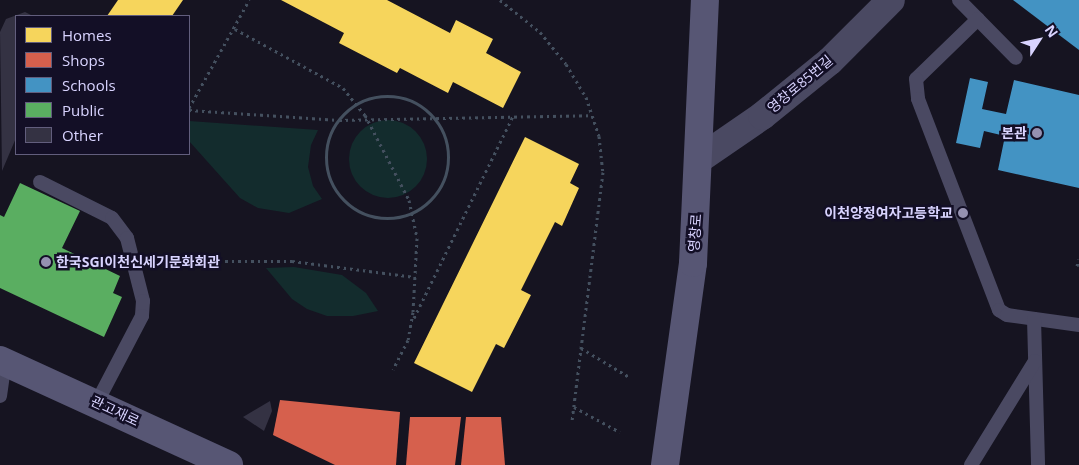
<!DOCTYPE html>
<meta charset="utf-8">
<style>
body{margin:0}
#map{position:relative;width:1079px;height:465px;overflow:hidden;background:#161421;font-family:"Open Sans","Noto Sans KR",sans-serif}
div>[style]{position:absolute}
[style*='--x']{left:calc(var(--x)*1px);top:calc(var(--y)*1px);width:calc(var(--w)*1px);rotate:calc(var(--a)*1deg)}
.green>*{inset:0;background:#132c2d}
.round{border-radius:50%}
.homes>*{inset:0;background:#f6d55c}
.shops>*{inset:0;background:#d6604d}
.schools>*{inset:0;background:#4393c3}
.public>*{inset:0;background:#5aae61}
.building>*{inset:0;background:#343243}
.path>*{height:3px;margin-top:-1.5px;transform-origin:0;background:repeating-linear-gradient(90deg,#44505f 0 2.5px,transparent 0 6.5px)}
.path>.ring{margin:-1.5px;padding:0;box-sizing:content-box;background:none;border:3px solid #44505f;border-radius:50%}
.lane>*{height:14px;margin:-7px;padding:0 7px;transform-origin:7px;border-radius:7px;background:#4a4962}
.street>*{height:28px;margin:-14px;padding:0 14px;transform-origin:14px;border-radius:14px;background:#4a4962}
.secondary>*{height:28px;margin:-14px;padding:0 14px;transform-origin:14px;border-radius:14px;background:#575674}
.dots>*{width:14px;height:14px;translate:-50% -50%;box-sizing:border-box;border:2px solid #130f26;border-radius:50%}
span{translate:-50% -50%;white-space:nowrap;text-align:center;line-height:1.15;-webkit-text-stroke:5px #130f26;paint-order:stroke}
.street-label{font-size:14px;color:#d9d4ff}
.poi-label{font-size:14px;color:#d9d4ff;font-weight:700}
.right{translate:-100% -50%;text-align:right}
.left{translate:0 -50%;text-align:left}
.legend{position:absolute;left:15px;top:15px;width:175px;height:140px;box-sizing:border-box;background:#130f26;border:1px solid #625e7d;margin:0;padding:6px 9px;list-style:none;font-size:15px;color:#d9d4ff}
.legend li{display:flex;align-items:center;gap:10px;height:25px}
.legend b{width:25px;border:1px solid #625e7d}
.north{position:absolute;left:1014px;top:15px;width:50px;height:50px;-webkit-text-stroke:4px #130f26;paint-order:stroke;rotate:55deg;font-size:14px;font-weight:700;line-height:20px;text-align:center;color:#d9d4ff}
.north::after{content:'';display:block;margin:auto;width:18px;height:22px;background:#d9d4ff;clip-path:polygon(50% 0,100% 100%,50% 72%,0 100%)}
</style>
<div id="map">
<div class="green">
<i class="round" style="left:349px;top:120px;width:78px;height:78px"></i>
<i style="clip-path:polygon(189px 121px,318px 130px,311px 145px,308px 167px,313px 186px,322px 199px,289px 213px,258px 208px,240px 198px,189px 141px)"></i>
<i style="clip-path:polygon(294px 267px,342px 275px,366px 293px,378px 311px,353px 316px,327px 316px,307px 309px,292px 299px,266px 268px)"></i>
</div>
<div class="homes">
<i style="clip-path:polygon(118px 0,183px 0,172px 16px,107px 16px)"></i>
<i style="clip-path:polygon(281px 0,387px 0,450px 33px,456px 20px,493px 39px,486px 53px,521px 72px,503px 108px,453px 82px,448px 93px,400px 68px,397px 73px,339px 43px,344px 33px)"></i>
<i style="clip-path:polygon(525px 137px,579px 164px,570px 183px,579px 188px,562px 226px,555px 222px,521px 290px,531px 295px,504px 348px,496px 344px,472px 392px,414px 363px)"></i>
</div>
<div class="shops">
<i style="clip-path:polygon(280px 400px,400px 412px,396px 465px,335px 465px,273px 435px)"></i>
<i style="clip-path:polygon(410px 417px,461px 417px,455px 465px,406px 465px)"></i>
<i style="clip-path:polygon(466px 417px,501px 417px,505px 465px,461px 465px)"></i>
</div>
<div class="schools">
<i style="clip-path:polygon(1013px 0,1079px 0,1079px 50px,1042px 22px)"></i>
<i style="clip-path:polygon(970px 78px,988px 82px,982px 109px,1006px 114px,1014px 80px,1079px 95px,1079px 188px,998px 170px,1005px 136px,984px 131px,980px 148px,956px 143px)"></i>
</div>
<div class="public">
<i style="clip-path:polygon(20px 183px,80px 211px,62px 248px,120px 276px,113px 293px,122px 297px,104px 337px,0 288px,0 215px,4px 217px)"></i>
</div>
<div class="building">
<i style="clip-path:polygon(25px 12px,33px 16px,16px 16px,16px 138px,2px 171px,0 32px,6px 19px)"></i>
<i style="clip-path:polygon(270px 401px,272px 411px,264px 431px,243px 417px)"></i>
</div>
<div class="path">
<i style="--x:500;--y:0;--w:51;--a:38.7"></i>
<i style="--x:540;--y:32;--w:41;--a:50.9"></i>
<i style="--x:566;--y:64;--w:39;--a:59"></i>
<i style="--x:586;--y:97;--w:41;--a:71.6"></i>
<i style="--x:599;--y:136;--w:36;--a:84"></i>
<i style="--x:603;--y:172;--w:250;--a:97.1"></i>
<i style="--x:235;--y:29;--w:123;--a:28.6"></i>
<i style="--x:343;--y:88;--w:35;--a:51"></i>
<i style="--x:365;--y:115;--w:96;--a:62.6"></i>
<i style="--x:409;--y:200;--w:39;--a:78"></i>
<i style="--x:417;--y:238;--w:74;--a:93.1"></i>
<i style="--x:413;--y:312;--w:28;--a:100"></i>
<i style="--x:408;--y:340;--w:33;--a:117"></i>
<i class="ring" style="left:326px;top:96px;width:119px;height:119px"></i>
<i style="--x:189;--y:108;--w:124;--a:-60.9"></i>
<i style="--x:189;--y:110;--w:150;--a:3.8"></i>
<i style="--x:339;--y:120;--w:253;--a:-1.1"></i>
<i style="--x:193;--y:261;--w:99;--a:0"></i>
<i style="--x:292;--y:261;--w:124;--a:7.4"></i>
<i style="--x:1077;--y:266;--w:7;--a:-74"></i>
<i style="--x:414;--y:318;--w:225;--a:-63.9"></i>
<i style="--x:581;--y:348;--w:58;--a:31"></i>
<i style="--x:574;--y:407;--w:52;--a:28.5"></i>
</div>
<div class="lane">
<i style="--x:959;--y:0;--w:81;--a:45.5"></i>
<i style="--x:978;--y:19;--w:86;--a:135.9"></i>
<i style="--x:916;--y:79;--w:20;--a:84"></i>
<i style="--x:918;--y:99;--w:226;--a:69"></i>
<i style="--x:999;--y:310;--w:9;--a:32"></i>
<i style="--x:1007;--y:315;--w:73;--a:7.9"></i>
<i style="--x:40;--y:182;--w:80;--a:26.6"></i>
<i style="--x:112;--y:218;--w:25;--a:53"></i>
<i style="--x:127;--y:238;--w:65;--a:75.7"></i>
<i style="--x:143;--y:301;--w:15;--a:94"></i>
<i style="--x:142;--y:316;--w:97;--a:117.6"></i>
<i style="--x:1034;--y:319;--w:146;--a:88.4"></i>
<i style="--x:0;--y:396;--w:34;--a:-82"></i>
<i style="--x:971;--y:465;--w:122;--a:-58.4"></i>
</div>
<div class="street">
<i style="--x:701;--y:158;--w:74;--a:-34.5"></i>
<i style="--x:762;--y:116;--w:87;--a:-39"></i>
<i style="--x:830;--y:61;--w:86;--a:-45"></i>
</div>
<div class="secondary">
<i style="--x:0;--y:360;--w:252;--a:24.6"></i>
<i style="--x:665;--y:465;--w:204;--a:-82.1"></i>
<i style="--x:693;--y:263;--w:263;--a:-87.4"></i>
</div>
<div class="dots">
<i style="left:1037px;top:133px;background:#9591b1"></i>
<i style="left:963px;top:213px;background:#9591b1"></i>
<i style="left:46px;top:262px;background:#9591b1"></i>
</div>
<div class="street-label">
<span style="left:800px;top:84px;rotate:-40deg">영창로85번길</span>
<span style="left:695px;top:233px;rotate:-86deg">영창로</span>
<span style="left:115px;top:411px;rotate:25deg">관고재로</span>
</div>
<div class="poi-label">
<span class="right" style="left:1027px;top:133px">본관</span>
<span class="right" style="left:953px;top:213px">이천양정여자고등학교</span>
<span class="left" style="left:56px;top:262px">한국SGI이천신세기문화회관</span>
</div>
<ul class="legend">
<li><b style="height:14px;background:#f6d55c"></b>Homes</li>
<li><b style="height:14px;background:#d6604d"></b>Shops</li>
<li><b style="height:14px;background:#4393c3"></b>Schools</li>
<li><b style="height:14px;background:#5aae61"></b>Public</li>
<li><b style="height:14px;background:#343243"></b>Other</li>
</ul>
<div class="north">N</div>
</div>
